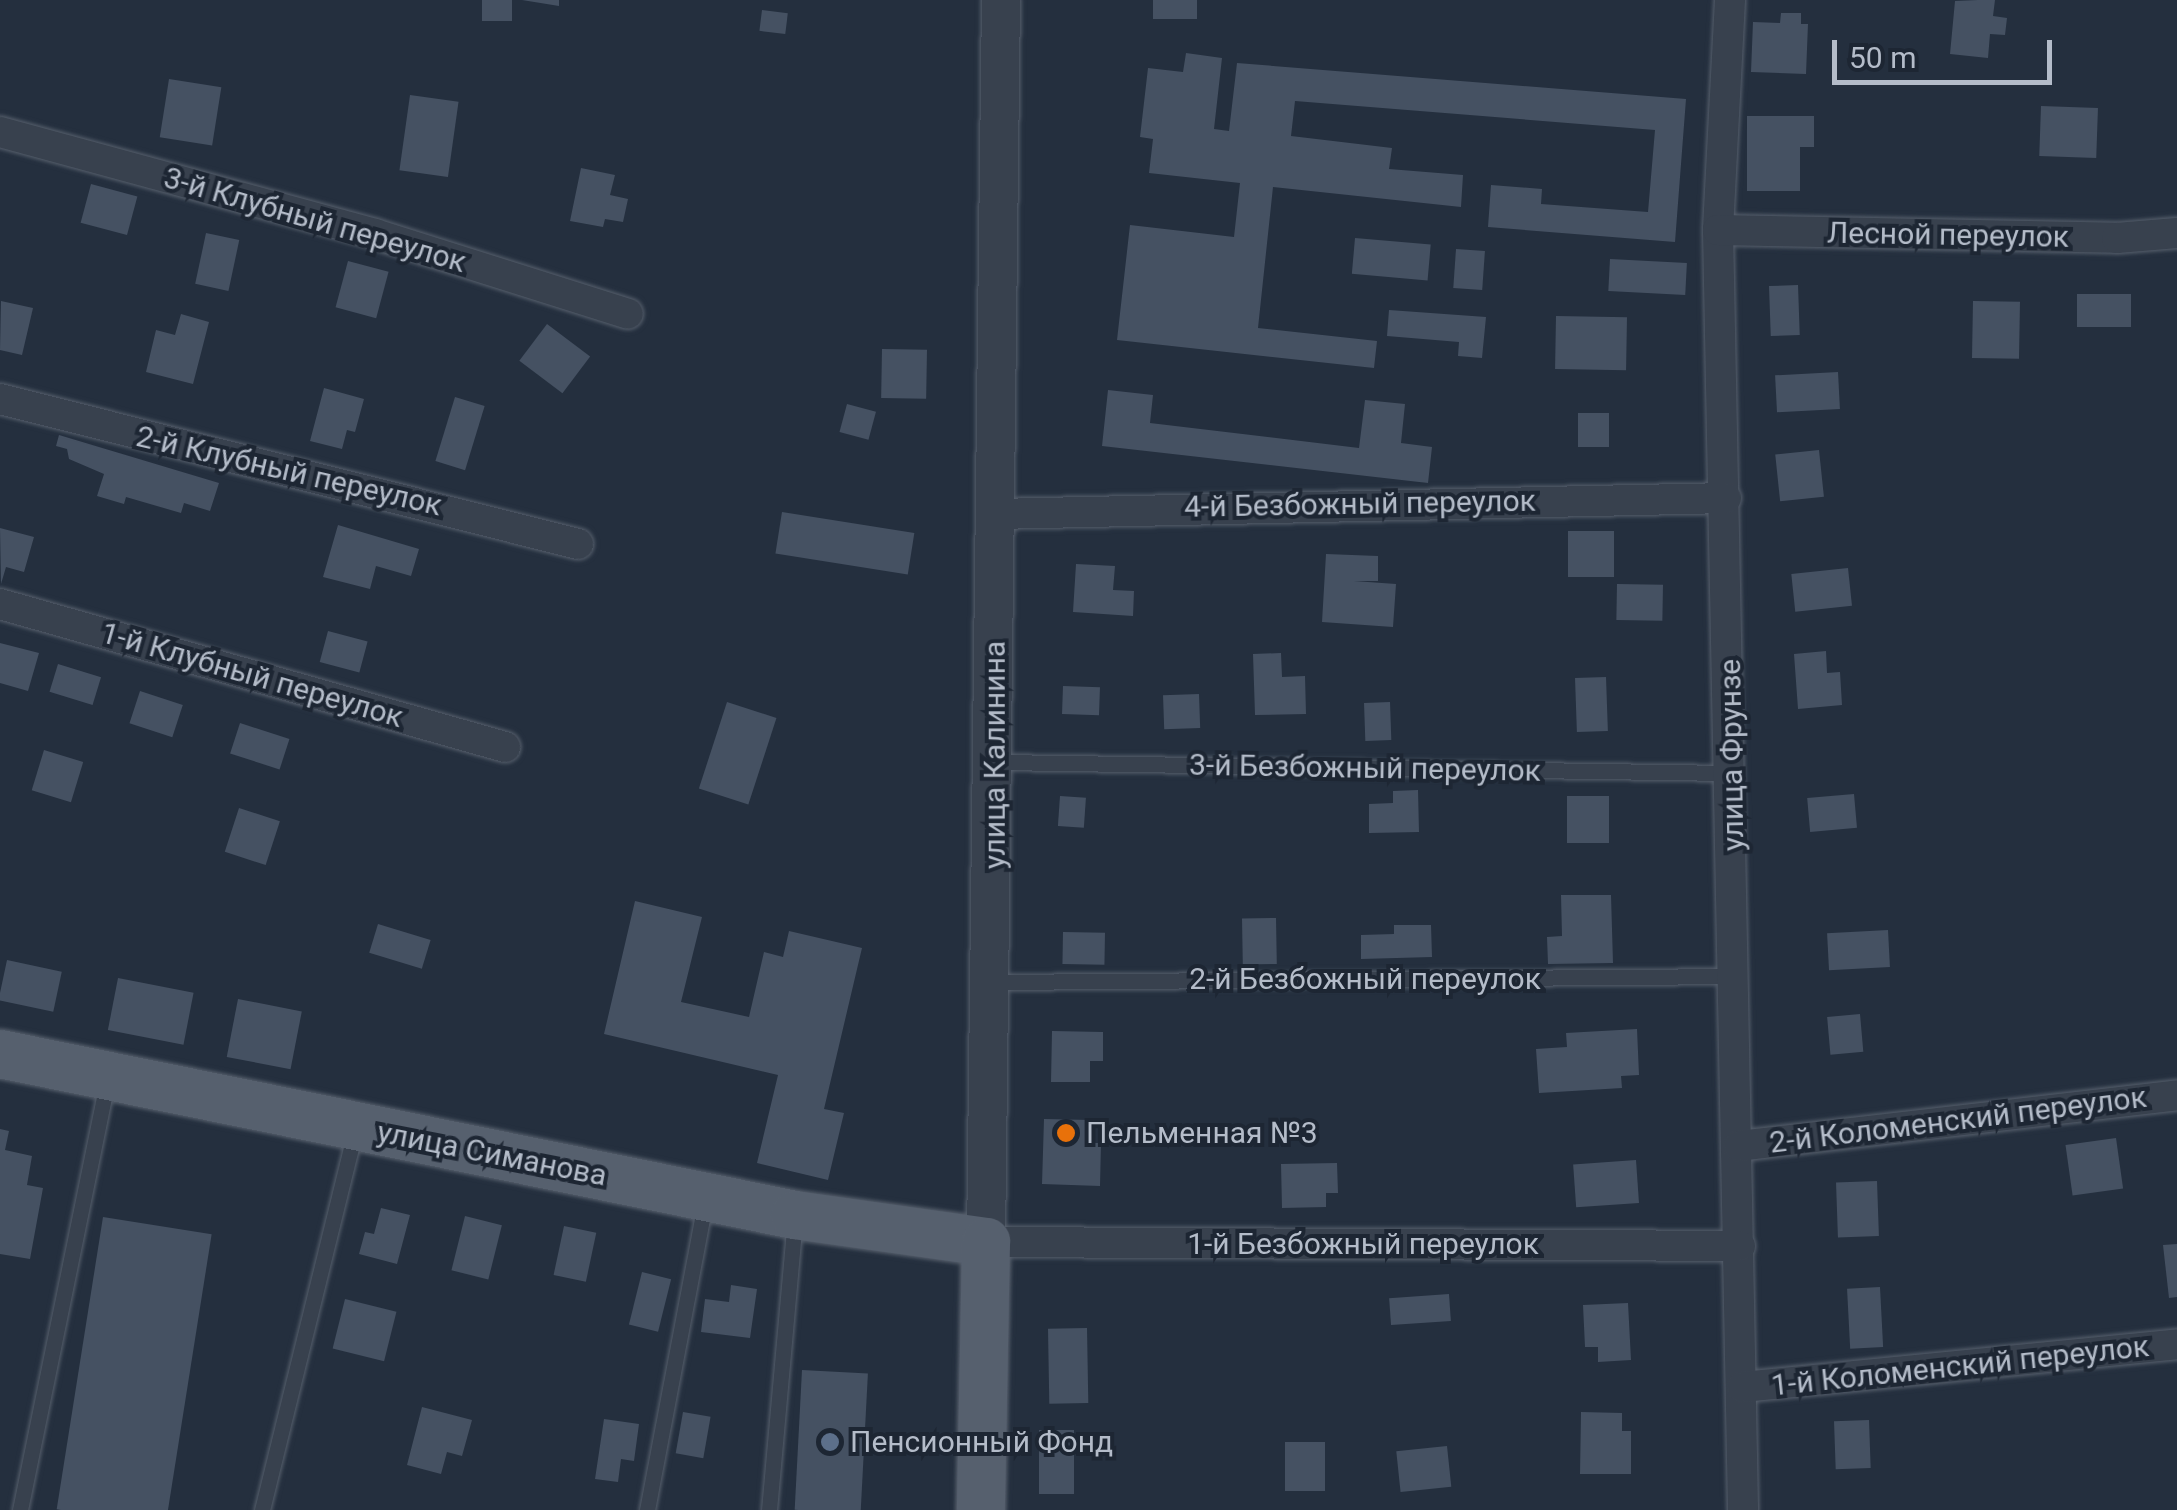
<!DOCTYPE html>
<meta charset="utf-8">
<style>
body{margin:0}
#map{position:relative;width:2177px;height:1510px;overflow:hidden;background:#242f3e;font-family:Roboto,sans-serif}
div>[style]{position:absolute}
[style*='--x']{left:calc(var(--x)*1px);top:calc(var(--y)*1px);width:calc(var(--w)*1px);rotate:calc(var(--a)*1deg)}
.building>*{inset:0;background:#455162;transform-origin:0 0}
.roads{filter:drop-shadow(0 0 2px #565f6c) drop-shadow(0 0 2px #565f6c)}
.service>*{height:15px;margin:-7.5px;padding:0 7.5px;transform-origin:7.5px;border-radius:7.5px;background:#38414e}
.minor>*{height:30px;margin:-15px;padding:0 15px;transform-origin:15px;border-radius:15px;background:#38414e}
.tertiary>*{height:38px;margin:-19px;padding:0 19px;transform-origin:19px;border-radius:19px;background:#38414e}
.primary>*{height:48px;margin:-24px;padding:0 24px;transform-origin:24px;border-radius:24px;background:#56606e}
.dots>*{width:28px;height:28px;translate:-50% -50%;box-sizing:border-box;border:5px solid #1d2633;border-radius:50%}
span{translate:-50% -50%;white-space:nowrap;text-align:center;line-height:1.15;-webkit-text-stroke:8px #1d2633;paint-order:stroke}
.street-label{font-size:30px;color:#b4bcc9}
.poi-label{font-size:30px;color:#b4bcc9}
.left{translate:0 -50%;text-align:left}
.scale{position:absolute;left:1832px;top:40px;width:220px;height:45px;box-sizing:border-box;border:5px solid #b4bcc9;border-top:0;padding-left:12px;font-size:30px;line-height:35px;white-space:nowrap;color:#b4bcc9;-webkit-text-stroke:8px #1d2633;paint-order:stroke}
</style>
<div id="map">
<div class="building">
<i style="left:482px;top:0;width:30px;height:21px"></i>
<i style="clip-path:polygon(522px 0,559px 0,559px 6px)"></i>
<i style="left:1153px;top:0;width:44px;height:19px"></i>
<i style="clip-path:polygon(1978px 0,1995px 0,1993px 16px,2007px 18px,2005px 35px,1990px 34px,1988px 58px,1950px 54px,1955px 1px)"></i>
<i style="left:762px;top:10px;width:26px;height:21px;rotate:7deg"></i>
<i style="clip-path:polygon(1781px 13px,1801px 13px,1801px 24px,1808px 24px,1806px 74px,1751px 72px,1753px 22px,1780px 23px)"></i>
<i style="clip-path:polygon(1186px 53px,1222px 58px,1214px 129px,1229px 131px,1237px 63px,1686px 99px,1675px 242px,1488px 227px,1491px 185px,1542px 189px,1541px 204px,1648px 212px,1655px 130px,1295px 101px,1291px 136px,1392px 148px,1389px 169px,1463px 175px,1461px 207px,1273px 187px,1258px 328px,1377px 341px,1374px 368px,1117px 340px,1130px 225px,1234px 237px,1240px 183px,1149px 173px,1153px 139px,1140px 137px,1148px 68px,1183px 72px)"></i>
<i style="left:169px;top:79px;width:53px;height:59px;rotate:9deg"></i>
<i style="left:410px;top:95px;width:49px;height:76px;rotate:8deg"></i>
<i style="left:2041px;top:106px;width:57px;height:50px;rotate:2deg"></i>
<i style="clip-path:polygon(1747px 116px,1814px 116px,1814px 147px,1800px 147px,1800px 191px,1747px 191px)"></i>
<i style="clip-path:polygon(581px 168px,615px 175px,610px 195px,628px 199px,623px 222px,605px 219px,603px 227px,570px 221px)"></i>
<i style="left:91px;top:184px;width:48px;height:40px;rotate:15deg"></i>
<i style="left:206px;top:233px;width:34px;height:52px;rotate:12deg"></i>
<i style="left:1355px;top:238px;width:76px;height:36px;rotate:5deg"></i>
<i style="left:1456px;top:249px;width:29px;height:39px;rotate:4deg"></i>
<i style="left:1610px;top:259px;width:77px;height:32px;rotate:3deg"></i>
<i style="left:348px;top:261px;width:42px;height:48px;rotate:15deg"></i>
<i style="left:1798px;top:285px;width:50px;height:29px;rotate:88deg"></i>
<i style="left:2131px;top:294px;width:33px;height:54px;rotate:90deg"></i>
<i style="clip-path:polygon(1px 301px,33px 308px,22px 355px,0 350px)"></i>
<i style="left:1973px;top:301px;width:47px;height:57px;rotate:1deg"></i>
<i style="clip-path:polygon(1389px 310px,1486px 317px,1482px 358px,1458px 356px,1459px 342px,1387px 336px)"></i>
<i style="clip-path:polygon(181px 314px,209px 322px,193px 384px,146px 372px,156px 330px,175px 335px)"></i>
<i style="left:1556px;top:316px;width:71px;height:53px;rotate:1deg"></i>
<i style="left:547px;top:324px;width:54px;height:46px;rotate:37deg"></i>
<i style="left:882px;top:349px;width:45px;height:49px;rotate:1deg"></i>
<i style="left:1838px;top:372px;width:37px;height:63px;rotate:87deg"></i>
<i style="clip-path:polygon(324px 388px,364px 399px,355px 432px,347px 430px,342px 449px,310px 441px)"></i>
<i style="clip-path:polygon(1108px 390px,1153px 395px,1150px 423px,1359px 448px,1365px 400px,1405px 404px,1401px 443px,1432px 447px,1428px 483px,1102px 446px)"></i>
<i style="left:455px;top:397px;width:31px;height:67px;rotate:17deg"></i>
<i style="left:847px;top:404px;width:30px;height:29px;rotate:15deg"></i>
<i style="left:1609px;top:413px;width:34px;height:31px;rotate:90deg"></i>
<i style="clip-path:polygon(59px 435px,219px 483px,210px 511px,184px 503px,181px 513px,126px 497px,124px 504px,97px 496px,104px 474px,69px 459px,67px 449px,56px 446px)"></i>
<i style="left:1819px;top:450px;width:47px;height:44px;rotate:84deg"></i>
<i style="left:782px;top:512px;width:134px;height:42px;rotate:9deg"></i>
<i style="clip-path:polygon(338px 525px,419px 549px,411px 576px,376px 566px,370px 589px,323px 577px)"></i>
<i style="clip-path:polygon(0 528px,34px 537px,24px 572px,6px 567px,1px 584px)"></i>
<i style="left:1568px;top:531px;width:46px;height:46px"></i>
<i style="clip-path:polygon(1326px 554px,1378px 556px,1378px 581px,1354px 581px,1396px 584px,1393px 627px,1322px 622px)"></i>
<i style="clip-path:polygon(1076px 564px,1115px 566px,1113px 590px,1134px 591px,1133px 616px,1073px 612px)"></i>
<i style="left:1848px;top:568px;width:38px;height:57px;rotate:84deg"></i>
<i style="left:1617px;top:584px;width:46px;height:36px;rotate:1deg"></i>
<i style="left:328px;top:631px;width:41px;height:32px;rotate:15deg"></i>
<i style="clip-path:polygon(0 643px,39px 653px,28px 691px,0 683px)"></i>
<i style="clip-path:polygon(1826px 651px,1827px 673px,1840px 672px,1842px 705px,1798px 709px,1794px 654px)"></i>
<i style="clip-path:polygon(1281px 653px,1282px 677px,1305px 676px,1306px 714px,1255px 715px,1253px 654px)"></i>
<i style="left:58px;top:664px;width:45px;height:29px;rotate:17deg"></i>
<i style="left:1606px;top:677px;width:54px;height:31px;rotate:88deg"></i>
<i style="left:1063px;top:686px;width:37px;height:28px;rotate:2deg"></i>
<i style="left:140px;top:691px;width:45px;height:34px;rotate:18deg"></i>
<i style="left:1199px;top:694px;width:34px;height:36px;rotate:88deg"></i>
<i style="left:727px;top:702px;width:52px;height:91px;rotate:18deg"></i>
<i style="left:1390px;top:702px;width:38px;height:26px;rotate:88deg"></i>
<i style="left:240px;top:723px;width:52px;height:32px;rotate:18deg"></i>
<i style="left:44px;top:750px;width:41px;height:42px;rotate:17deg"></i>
<i style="clip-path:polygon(1418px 790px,1419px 832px,1369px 833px,1369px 804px,1393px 803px,1393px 791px)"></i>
<i style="left:1854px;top:794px;width:34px;height:47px;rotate:85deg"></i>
<i style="left:1060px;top:796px;width:26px;height:30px;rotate:4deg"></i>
<i style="left:1567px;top:796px;width:42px;height:47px"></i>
<i style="left:239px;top:808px;width:43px;height:46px;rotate:18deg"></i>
<i style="clip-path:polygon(1561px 895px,1611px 895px,1613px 963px,1548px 964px,1547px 937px,1562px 936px)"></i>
<i style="clip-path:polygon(635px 901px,702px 917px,681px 1002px,749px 1017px,764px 952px,783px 957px,789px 931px,862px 948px,824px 1109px,844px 1113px,828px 1180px,757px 1163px,778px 1075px,604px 1034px)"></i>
<i style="left:1276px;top:918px;width:46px;height:34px;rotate:89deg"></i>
<i style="left:378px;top:924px;width:55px;height:30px;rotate:17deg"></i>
<i style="clip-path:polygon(1394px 925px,1431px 925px,1432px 957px,1361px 959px,1361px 935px,1394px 934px)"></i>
<i style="left:1888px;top:930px;width:37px;height:61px;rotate:87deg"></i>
<i style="left:1063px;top:932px;width:42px;height:32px;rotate:1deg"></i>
<i style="left:7px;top:960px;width:56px;height:41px;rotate:12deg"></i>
<i style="left:118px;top:978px;width:77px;height:53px;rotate:11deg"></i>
<i style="left:238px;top:999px;width:65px;height:59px;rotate:11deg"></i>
<i style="left:1860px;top:1014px;width:38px;height:33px;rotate:85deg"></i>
<i style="clip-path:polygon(1637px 1029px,1639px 1075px,1621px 1076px,1622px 1088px,1539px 1093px,1536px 1049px,1567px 1047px,1566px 1033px)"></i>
<i style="clip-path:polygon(1052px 1031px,1103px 1032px,1103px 1061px,1090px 1061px,1090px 1082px,1051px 1082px)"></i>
<i style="clip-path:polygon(1044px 1119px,1091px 1120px,1090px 1143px,1101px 1143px,1100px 1186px,1042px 1184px)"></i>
<i style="clip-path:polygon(0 1129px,9px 1131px,5px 1150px,32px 1156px,27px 1185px,43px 1188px,30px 1259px,0 1254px)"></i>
<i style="left:2116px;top:1138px;width:51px;height:51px;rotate:82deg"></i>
<i style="left:1636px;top:1160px;width:43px;height:63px;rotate:86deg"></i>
<i style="clip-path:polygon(1337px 1163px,1338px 1193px,1326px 1193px,1326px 1207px,1282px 1208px,1281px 1164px)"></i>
<i style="left:1877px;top:1181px;width:55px;height:41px;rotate:88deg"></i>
<i style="clip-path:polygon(381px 1208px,410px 1215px,397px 1264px,359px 1254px,365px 1232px,374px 1234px)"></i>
<i style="left:465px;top:1216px;width:38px;height:56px;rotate:14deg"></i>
<i style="left:103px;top:1217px;width:110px;height:296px;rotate:9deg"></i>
<i style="left:564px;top:1226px;width:33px;height:50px;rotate:12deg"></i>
<i style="clip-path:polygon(2177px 1244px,2177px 1297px,2169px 1298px,2163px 1245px)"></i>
<i style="left:642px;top:1272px;width:30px;height:54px;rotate:14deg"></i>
<i style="clip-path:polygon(731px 1285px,757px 1289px,750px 1338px,701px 1332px,705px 1299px,729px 1302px)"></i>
<i style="left:1880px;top:1287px;width:60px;height:33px;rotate:87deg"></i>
<i style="left:1449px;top:1294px;width:27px;height:60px;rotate:86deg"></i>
<i style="left:345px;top:1299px;width:53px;height:51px;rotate:14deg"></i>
<i style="clip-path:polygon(1628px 1303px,1631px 1360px,1598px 1362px,1598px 1347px,1585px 1347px,1583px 1305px)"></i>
<i style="left:1087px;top:1328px;width:75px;height:39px;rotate:89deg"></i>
<i style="left:802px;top:1370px;width:66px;height:140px;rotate:3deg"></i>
<i style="clip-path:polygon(422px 1407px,472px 1420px,462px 1456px,447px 1452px,441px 1474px,407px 1465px)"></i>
<i style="left:683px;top:1412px;width:28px;height:42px;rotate:10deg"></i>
<i style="clip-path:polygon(1581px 1412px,1622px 1413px,1622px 1431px,1631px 1431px,1631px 1474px,1580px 1474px)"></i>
<i style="clip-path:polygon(604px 1419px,639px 1424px,634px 1461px,621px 1459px,618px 1482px,595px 1479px)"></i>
<i style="left:1869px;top:1420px;width:48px;height:35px;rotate:88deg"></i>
<i style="left:1039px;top:1430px;width:35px;height:64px"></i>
<i style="left:1285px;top:1442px;width:40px;height:49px"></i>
<i style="left:1447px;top:1446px;width:41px;height:51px;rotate:84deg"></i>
</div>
<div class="roads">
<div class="service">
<i style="--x:997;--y:762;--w:735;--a:0.86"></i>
<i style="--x:993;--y:982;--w:741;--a:-0.46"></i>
<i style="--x:20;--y:1510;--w:436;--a:-78.5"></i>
<i style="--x:262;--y:1510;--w:389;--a:-76.2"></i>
<i style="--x:647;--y:1510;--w:312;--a:-79.3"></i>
<i style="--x:769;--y:1510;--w:292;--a:-84.9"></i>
</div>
<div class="minor">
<i style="--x:1730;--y:0;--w:230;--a:93"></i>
<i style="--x:1718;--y:230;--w:1280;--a:88.88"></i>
<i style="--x:0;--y:132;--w:389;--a:15.2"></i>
<i style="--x:375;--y:234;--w:265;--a:17.5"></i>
<i style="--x:1718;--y:230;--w:399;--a:1.1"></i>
<i style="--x:2117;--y:238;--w:60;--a:-4.8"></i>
<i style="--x:0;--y:399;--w:596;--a:14.08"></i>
<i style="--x:995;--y:514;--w:731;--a:-1.25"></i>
<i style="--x:0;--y:604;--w:525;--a:15.81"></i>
<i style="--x:1739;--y:1146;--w:441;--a:-6.6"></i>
<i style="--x:986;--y:1242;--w:754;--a:0.3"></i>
<i style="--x:1742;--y:1387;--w:437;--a:-5.6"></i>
</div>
<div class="tertiary">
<i style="--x:986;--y:1242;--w:1242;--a:-89.31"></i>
</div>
<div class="primary">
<i style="--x:0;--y:1054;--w:811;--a:11.45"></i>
<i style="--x:795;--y:1215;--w:193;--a:8"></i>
<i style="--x:986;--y:1242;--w:268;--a:91.1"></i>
</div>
</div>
<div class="dots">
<i style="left:1066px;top:1133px;background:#e8710a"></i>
<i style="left:830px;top:1442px;background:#5c6f8a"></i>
</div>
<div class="street-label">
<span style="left:315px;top:220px;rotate:16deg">3-й Клубный переулок</span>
<span style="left:1948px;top:235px;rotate:1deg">Лесной переулок</span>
<span style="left:289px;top:471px;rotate:13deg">2-й Клубный переулок</span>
<span style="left:1360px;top:504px;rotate:-1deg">4-й Безбожный переулок</span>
<span style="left:252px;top:675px;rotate:16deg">1-й Клубный переулок</span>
<span style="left:995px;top:755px;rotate:-90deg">улица Калинина</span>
<span style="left:1732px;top:755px;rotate:-91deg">улица Фрунзе</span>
<span style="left:1365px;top:768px;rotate:1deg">3-й Безбожный переулок</span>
<span style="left:1365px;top:979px">2-й Безбожный переулок</span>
<span style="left:1958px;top:1120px;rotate:-7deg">2-й Коломенский переулок</span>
<span style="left:492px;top:1154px;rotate:11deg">улица Симанова</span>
<span style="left:1363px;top:1244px">1-й Безбожный переулок</span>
<span style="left:1960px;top:1366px;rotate:-6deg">1-й Коломенский переулок</span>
</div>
<div class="poi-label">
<span class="left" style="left:1086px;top:1133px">Пельменная №3</span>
<span class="left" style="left:850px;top:1442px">Пенсионный Фонд</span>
</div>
<div class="scale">50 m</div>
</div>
